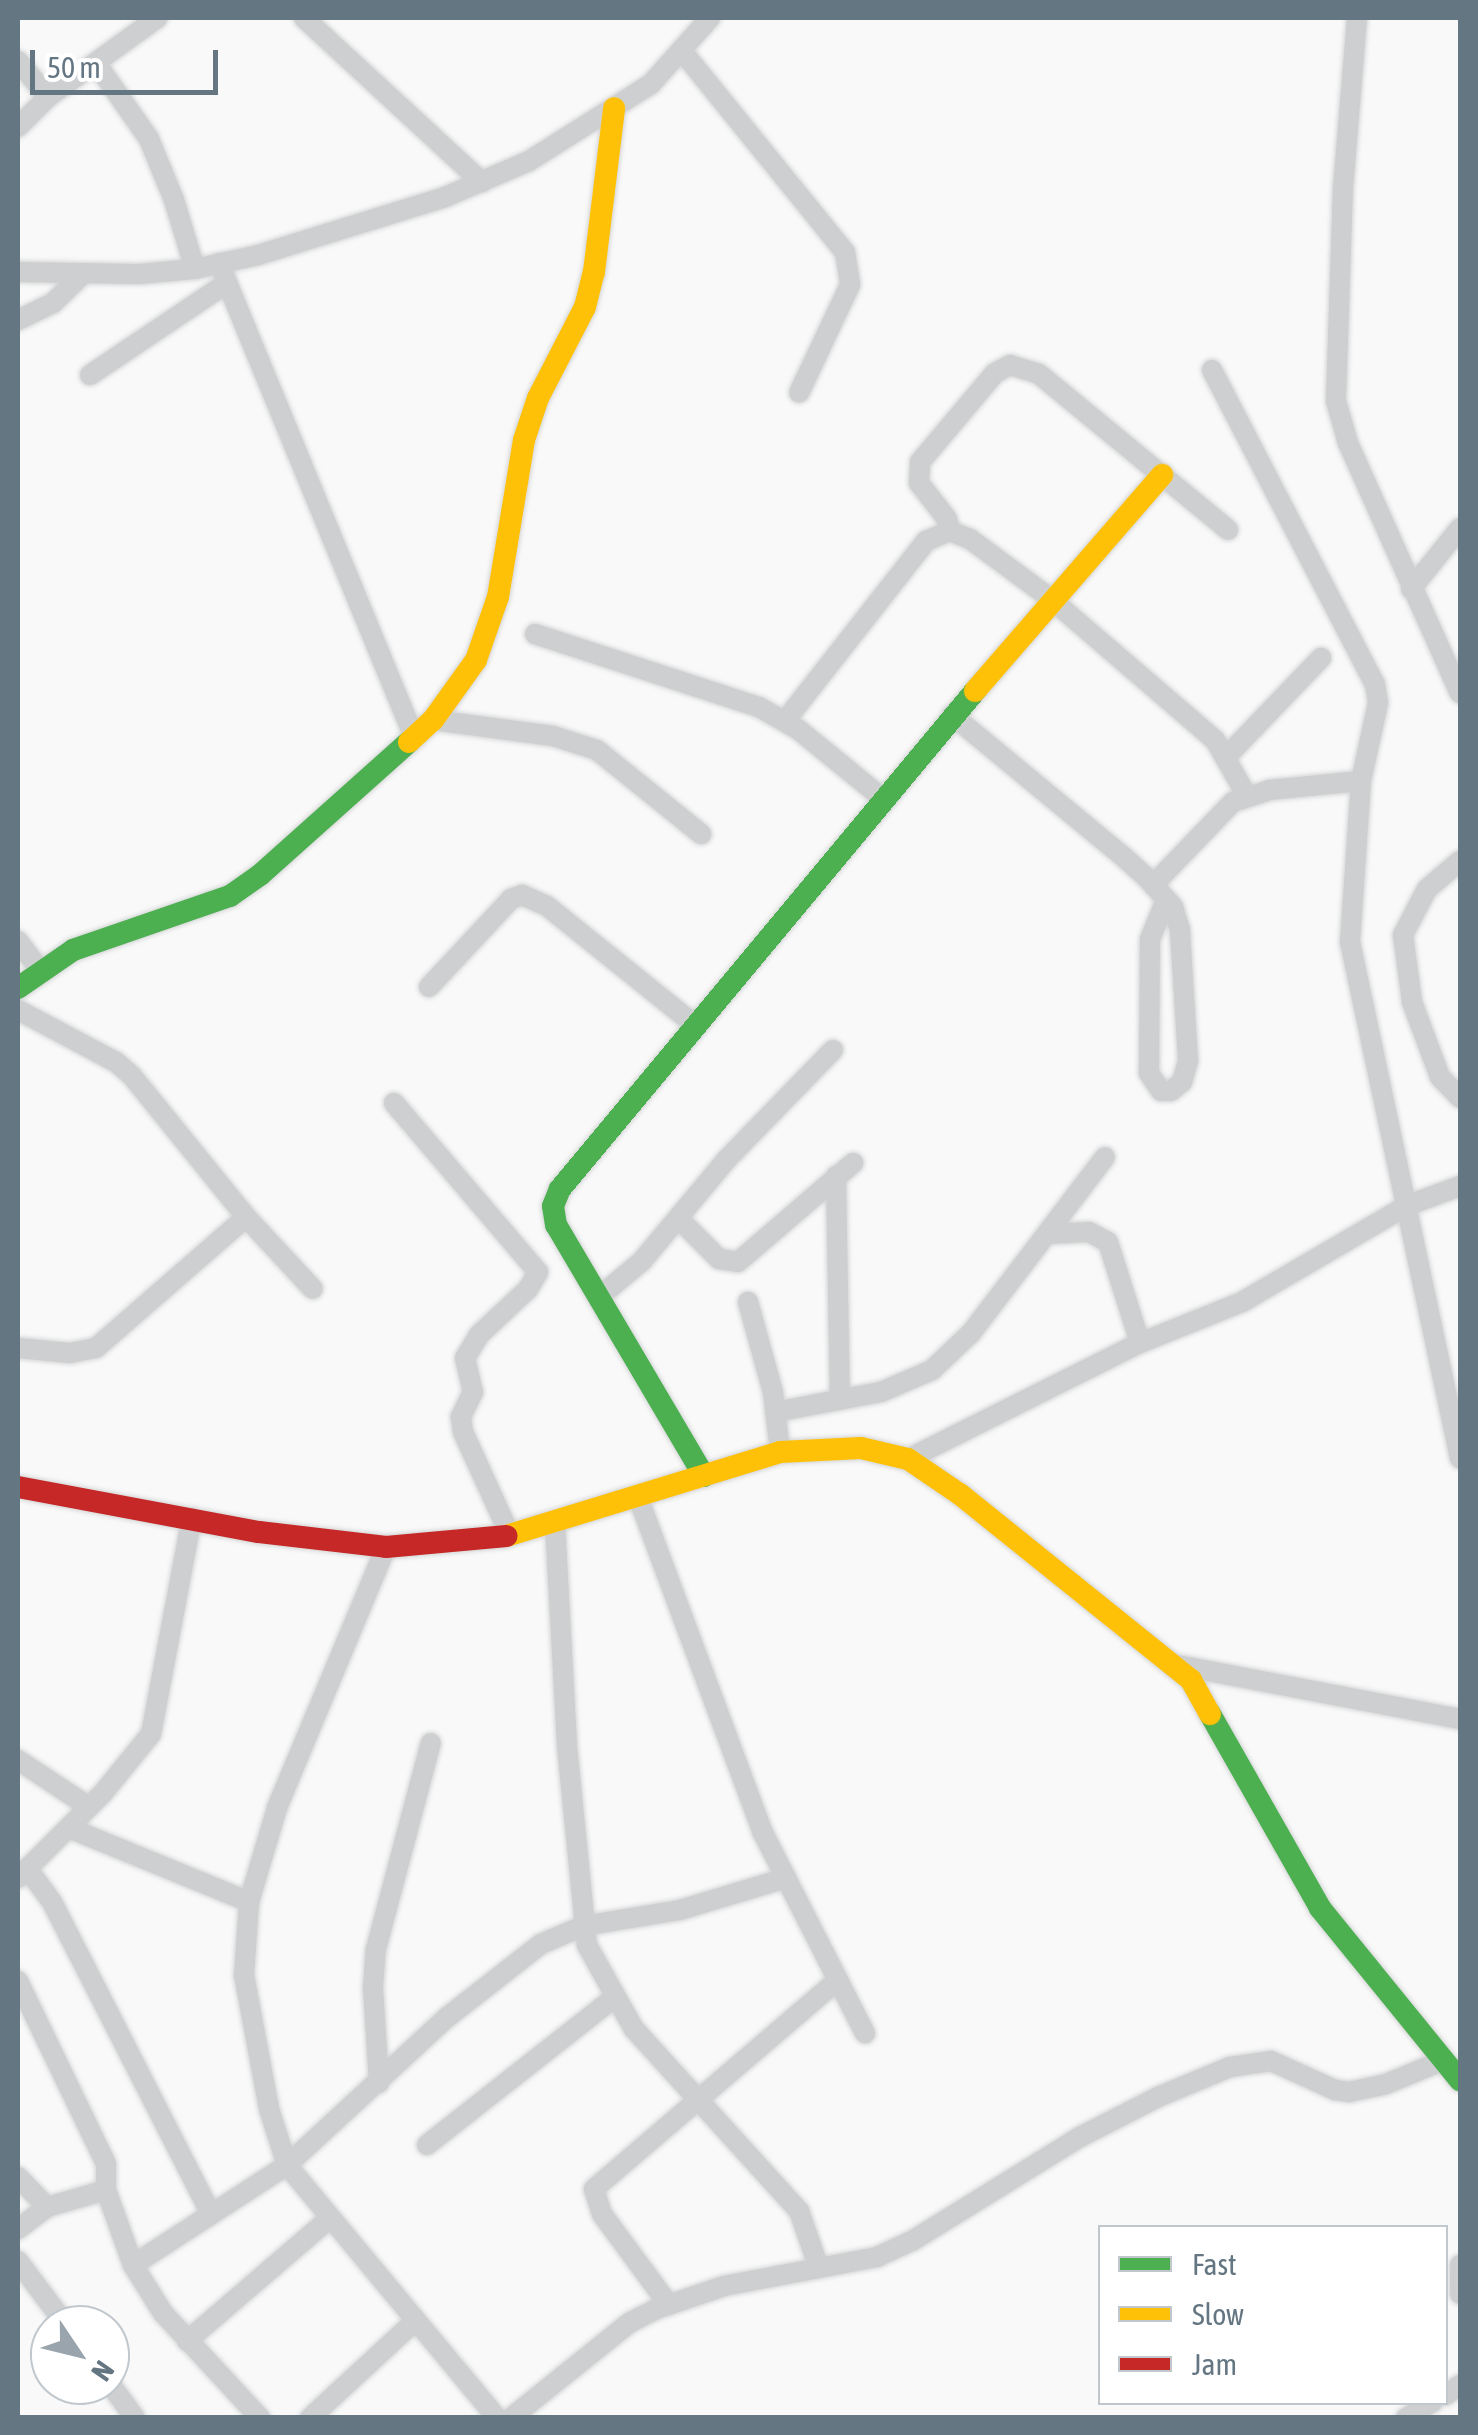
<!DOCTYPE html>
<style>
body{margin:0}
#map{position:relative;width:1478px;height:2435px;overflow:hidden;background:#f9f9f9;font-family:"Asap Condensed",sans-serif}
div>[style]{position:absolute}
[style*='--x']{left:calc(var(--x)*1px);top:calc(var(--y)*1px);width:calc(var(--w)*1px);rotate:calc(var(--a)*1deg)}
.roads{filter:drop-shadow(0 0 2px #d5d6d7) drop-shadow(0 0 2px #d5d6d7)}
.street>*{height:20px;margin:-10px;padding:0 10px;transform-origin:10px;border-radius:10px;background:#cecfd0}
.fast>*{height:22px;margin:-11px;padding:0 11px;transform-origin:11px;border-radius:11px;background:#4caf50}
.slow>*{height:22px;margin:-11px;padding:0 11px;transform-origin:11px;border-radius:11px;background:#ffc107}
.jam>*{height:22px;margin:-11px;padding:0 11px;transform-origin:11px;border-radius:11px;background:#c62828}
span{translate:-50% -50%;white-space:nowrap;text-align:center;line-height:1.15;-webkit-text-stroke:10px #fff;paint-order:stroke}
.frame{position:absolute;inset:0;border:20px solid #657683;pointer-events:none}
.legend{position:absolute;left:1098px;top:2225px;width:350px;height:180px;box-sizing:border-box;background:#fff;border:2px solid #c1c8cd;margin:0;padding:12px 18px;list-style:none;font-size:30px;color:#657683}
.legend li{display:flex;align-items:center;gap:20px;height:50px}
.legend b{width:50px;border:2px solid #c1c8cd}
.north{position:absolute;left:30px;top:2305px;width:100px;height:100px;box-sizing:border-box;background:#fff;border:2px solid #c1c8cd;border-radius:50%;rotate:125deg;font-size:28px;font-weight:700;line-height:40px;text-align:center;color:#657683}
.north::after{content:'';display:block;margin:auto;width:35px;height:45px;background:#99a4ac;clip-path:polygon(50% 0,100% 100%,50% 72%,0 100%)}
.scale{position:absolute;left:30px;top:50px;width:188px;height:45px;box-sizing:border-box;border:5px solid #657683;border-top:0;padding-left:12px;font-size:30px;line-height:35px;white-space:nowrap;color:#657683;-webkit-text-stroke:8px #fff;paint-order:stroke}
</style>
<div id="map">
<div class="roads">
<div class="street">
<i style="--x:304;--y:18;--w:242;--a:42.7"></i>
<i style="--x:1357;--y:18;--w:170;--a:94.7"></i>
<i style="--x:1343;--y:187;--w:214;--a:91.9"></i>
<i style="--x:1336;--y:401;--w:44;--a:74.1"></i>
<i style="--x:1348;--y:443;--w:274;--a:65.9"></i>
<i style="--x:682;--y:51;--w:259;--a:51"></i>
<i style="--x:845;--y:252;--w:33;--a:81"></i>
<i style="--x:850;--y:285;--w:119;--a:115.3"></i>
<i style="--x:18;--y:61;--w:47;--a:50.2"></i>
<i style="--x:96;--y:63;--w:93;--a:55.1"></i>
<i style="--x:149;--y:139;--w:66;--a:67.7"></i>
<i style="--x:174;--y:200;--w:72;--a:73.1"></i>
<i style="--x:18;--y:127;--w:42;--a:-45"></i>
<i style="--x:48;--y:97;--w:135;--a:-35.9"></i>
<i style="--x:219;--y:263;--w:513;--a:67.64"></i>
<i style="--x:18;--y:272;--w:121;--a:0.9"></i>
<i style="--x:139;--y:274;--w:56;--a:-5.1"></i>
<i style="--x:195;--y:269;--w:65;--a:-12.5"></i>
<i style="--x:258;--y:255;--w:196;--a:-17.2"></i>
<i style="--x:445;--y:197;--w:91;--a:-23.2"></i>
<i style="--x:529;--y:161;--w:144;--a:-32.3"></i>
<i style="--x:651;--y:84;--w:89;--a:-48.2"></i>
<i style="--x:18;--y:320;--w:39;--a:-26"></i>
<i style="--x:53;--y:303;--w:43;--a:-44.1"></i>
<i style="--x:1212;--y:370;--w:354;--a:62.6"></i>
<i style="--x:1375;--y:684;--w:19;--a:81"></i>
<i style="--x:1378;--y:703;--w:80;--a:102.3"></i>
<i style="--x:1361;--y:781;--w:161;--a:93.9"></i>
<i style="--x:1350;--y:942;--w:528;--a:77.97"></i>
<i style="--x:90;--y:375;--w:165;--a:-33.9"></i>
<i style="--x:950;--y:531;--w:12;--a:-104"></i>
<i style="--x:947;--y:519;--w:46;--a:-127.9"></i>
<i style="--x:919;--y:483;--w:21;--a:-87"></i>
<i style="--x:920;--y:462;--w:116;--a:-49.9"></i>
<i style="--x:995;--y:373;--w:17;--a:-28"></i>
<i style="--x:1010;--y:365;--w:30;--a:17"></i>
<i style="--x:1039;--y:374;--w:245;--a:39.5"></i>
<i style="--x:1411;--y:589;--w:78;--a:-51.2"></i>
<i style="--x:535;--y:634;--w:236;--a:18.1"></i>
<i style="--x:759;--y:707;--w:46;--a:29.9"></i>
<i style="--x:799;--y:730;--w:107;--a:39.3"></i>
<i style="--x:952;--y:715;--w:226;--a:39.6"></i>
<i style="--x:1126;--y:859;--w:30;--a:42"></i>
<i style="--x:1148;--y:879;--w:38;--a:48"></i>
<i style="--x:1173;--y:907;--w:24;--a:73"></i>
<i style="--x:1180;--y:930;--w:131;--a:86.5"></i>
<i style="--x:1188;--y:1061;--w:22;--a:106"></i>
<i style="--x:1182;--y:1082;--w:14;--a:141"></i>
<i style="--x:1171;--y:1091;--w:10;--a:180"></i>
<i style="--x:1161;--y:1091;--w:22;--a:-124"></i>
<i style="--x:1149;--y:1073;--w:134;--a:-89.6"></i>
<i style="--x:1150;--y:939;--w:42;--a:-67.7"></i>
<i style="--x:433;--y:720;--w:121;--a:7.6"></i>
<i style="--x:553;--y:736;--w:46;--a:17.7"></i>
<i style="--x:597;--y:750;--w:134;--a:38.9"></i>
<i style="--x:785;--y:721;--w:229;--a:-51.9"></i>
<i style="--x:926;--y:541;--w:26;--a:-23"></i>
<i style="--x:950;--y:531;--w:22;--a:22"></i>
<i style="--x:970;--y:539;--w:101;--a:36.5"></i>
<i style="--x:1051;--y:599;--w:216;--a:40.7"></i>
<i style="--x:1215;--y:740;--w:64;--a:60.3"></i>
<i style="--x:1227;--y:756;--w:136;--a:-46.2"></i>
<i style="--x:1460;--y:861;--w:43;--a:139.7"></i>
<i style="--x:1427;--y:889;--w:52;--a:117.6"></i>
<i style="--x:1403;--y:935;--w:68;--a:82.3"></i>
<i style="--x:1412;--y:1002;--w:80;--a:69.5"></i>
<i style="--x:1440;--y:1077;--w:29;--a:46"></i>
<i style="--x:1153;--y:885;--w:115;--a:-46.1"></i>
<i style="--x:1233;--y:802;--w:38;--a:-18"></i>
<i style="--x:1269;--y:790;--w:92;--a:-5.6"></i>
<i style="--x:18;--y:941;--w:36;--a:53"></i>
<i style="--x:429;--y:987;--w:120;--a:-47"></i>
<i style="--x:511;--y:899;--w:12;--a:-20"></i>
<i style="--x:522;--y:895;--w:27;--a:24"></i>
<i style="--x:547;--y:906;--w:189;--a:38.8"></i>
<i style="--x:18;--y:1010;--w:111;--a:28"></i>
<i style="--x:116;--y:1062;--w:21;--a:41"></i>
<i style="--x:132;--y:1076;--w:181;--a:51"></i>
<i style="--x:246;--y:1217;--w:98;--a:47.1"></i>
<i style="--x:394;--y:1103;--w:222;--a:49.6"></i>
<i style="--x:538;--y:1272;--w:20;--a:120"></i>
<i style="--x:528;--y:1289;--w:67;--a:136.8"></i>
<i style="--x:479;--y:1335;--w:27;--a:121"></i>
<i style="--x:465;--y:1358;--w:35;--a:77"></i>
<i style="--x:473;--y:1392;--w:28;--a:116"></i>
<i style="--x:461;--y:1417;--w:15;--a:82"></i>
<i style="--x:463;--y:1432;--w:113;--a:65.5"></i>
<i style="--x:836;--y:1176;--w:224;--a:89"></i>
<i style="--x:678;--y:1218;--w:58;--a:45"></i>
<i style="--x:719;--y:1259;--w:19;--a:9"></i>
<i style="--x:738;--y:1262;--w:152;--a:-40.7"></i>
<i style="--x:1047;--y:1234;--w:42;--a:-2.7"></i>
<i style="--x:1089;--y:1232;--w:21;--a:28"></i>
<i style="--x:1108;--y:1242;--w:106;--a:72.4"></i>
<i style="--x:599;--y:1297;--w:56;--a:-39.9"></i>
<i style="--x:642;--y:1261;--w:133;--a:-50.2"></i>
<i style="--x:727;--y:1159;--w:152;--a:-45.8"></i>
<i style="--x:748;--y:1302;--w:93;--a:74.5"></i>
<i style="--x:773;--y:1392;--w:60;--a:83.3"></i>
<i style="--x:18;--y:1348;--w:52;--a:5.5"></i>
<i style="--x:70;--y:1353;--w:26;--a:-11"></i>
<i style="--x:96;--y:1348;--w:199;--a:-41.1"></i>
<i style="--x:775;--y:1412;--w:108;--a:-10.7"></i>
<i style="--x:881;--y:1392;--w:56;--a:-23.3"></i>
<i style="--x:932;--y:1370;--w:54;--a:-43.5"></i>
<i style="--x:971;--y:1333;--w:221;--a:-52.7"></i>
<i style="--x:908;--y:1459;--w:259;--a:-26.6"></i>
<i style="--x:1140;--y:1343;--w:110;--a:-21.9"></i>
<i style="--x:1242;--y:1302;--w:190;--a:-30.3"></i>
<i style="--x:1406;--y:1206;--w:58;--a:-20.3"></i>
<i style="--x:638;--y:1497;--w:356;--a:69.6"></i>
<i style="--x:762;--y:1831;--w:227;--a:63"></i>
<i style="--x:555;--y:1523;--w:223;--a:86.9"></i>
<i style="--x:567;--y:1746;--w:200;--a:84.3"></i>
<i style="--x:587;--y:1945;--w:96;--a:60.8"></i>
<i style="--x:634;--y:2029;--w:246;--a:47.8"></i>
<i style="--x:799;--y:2211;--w:60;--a:70.7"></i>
<i style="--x:386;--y:1547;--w:283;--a:112.7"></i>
<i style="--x:277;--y:1808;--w:98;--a:106.6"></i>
<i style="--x:249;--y:1902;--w:73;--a:93.9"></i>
<i style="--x:244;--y:1975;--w:136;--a:79.4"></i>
<i style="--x:269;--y:2109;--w:59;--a:72.2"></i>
<i style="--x:287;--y:2165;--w:329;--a:50.3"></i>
<i style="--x:1177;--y:1665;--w:288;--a:10.8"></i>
<i style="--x:18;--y:1760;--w:85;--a:33.5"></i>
<i style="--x:69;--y:1828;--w:195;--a:22.3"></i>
<i style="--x:27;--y:1868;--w:42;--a:53.7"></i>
<i style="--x:52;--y:1902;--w:350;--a:63"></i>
<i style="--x:18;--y:1878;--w:120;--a:-45"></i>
<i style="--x:103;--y:1793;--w:76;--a:-50.9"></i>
<i style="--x:151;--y:1734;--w:220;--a:-79.3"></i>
<i style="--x:18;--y:1981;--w:203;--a:64.3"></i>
<i style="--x:106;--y:2164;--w:26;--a:90"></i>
<i style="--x:379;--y:2083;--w:95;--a:-93.6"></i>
<i style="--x:373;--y:1988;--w:39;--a:-86"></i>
<i style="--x:376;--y:1949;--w:213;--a:-75.1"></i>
<i style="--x:427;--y:2145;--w:238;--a:-38.2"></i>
<i style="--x:18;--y:2177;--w:42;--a:46"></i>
<i style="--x:47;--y:2207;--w:61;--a:-16.1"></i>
<i style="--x:106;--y:2190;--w:80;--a:70.2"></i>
<i style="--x:133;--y:2265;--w:57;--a:58"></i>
<i style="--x:163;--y:2313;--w:143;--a:47.3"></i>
<i style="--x:18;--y:2229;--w:36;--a:-37"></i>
<i style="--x:18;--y:2261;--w:80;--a:53.1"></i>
<i style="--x:133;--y:2265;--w:184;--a:-33"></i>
<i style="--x:287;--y:2165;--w:215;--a:-42.7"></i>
<i style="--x:445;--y:2019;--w:122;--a:-38"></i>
<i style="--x:541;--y:1944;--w:46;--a:-23.2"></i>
<i style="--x:583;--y:1926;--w:98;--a:-9.4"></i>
<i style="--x:680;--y:1910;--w:111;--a:-16.8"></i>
<i style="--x:1460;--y:2265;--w:29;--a:90"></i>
<i style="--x:669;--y:2305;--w:113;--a:-126.4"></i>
<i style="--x:602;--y:2214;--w:26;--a:-108"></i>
<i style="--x:594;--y:2189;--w:321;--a:-40.6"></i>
<i style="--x:187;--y:2341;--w:187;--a:-40.7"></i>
<i style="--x:110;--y:2384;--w:42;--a:53.7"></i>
<i style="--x:1446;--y:2395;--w:17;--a:-36"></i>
<i style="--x:310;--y:2418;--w:143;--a:-42.7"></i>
<i style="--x:511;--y:2418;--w:151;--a:-38.8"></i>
<i style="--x:629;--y:2323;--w:30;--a:-27"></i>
<i style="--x:656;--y:2309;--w:72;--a:-18.7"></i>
<i style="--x:724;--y:2286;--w:156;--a:-10.7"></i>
<i style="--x:877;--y:2257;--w:38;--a:-25"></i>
<i style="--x:912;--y:2241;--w:198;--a:-31.8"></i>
<i style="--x:1080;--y:2137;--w:88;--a:-27.1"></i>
<i style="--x:1158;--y:2097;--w:78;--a:-22.6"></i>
<i style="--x:1230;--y:2067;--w:41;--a:-8.3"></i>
<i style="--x:1271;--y:2061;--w:70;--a:24.4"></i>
<i style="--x:1335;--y:2090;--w:14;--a:8"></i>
<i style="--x:1349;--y:2092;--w:38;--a:-12"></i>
<i style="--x:1386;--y:2084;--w:61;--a:-22.3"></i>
<i style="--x:1406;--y:2418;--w:31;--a:-31"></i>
</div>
<div class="fast">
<i style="--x:18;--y:988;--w:67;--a:-34.6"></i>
<i style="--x:73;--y:950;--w:166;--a:-19"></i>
<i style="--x:230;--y:896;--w:37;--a:-35"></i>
<i style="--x:260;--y:875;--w:200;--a:-41.8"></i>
<i style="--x:704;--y:1476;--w:291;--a:-120.5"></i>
<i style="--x:556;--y:1225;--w:19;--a:-99"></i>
<i style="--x:553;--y:1206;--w:18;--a:-68"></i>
<i style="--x:560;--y:1189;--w:648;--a:-50.19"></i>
<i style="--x:1210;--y:1714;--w:223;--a:60.4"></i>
<i style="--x:1320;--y:1908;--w:222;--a:50.9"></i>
</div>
<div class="slow">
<i style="--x:975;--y:691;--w:286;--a:-49.1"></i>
<i style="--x:409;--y:742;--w:33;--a:-43"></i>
<i style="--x:433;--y:720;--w:74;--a:-54.4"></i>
<i style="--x:476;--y:660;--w:67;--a:-70.8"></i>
<i style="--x:498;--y:597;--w:159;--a:-80.6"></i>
<i style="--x:524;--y:440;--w:44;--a:-71.6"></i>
<i style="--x:538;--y:398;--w:102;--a:-62.7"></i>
<i style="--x:585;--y:307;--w:36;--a:-76"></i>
<i style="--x:594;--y:272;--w:165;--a:-83"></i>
<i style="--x:506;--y:1536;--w:287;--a:-17"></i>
<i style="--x:780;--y:1452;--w:81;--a:-2.8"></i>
<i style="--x:861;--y:1448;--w:48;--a:13.2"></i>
<i style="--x:908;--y:1459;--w:64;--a:34.2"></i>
<i style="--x:961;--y:1495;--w:295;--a:38.8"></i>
<i style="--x:1191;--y:1680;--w:39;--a:61"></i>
</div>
<div class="jam">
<i style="--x:18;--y:1487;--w:245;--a:10.6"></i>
<i style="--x:259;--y:1532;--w:128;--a:6.7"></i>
<i style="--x:386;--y:1547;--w:121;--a:-5.2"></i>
</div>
</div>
<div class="frame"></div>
<ul class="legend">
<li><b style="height:12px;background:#4caf50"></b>Fast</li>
<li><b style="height:12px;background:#ffc107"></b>Slow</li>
<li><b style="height:12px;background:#c62828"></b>Jam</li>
</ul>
<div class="north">N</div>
<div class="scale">50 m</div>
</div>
